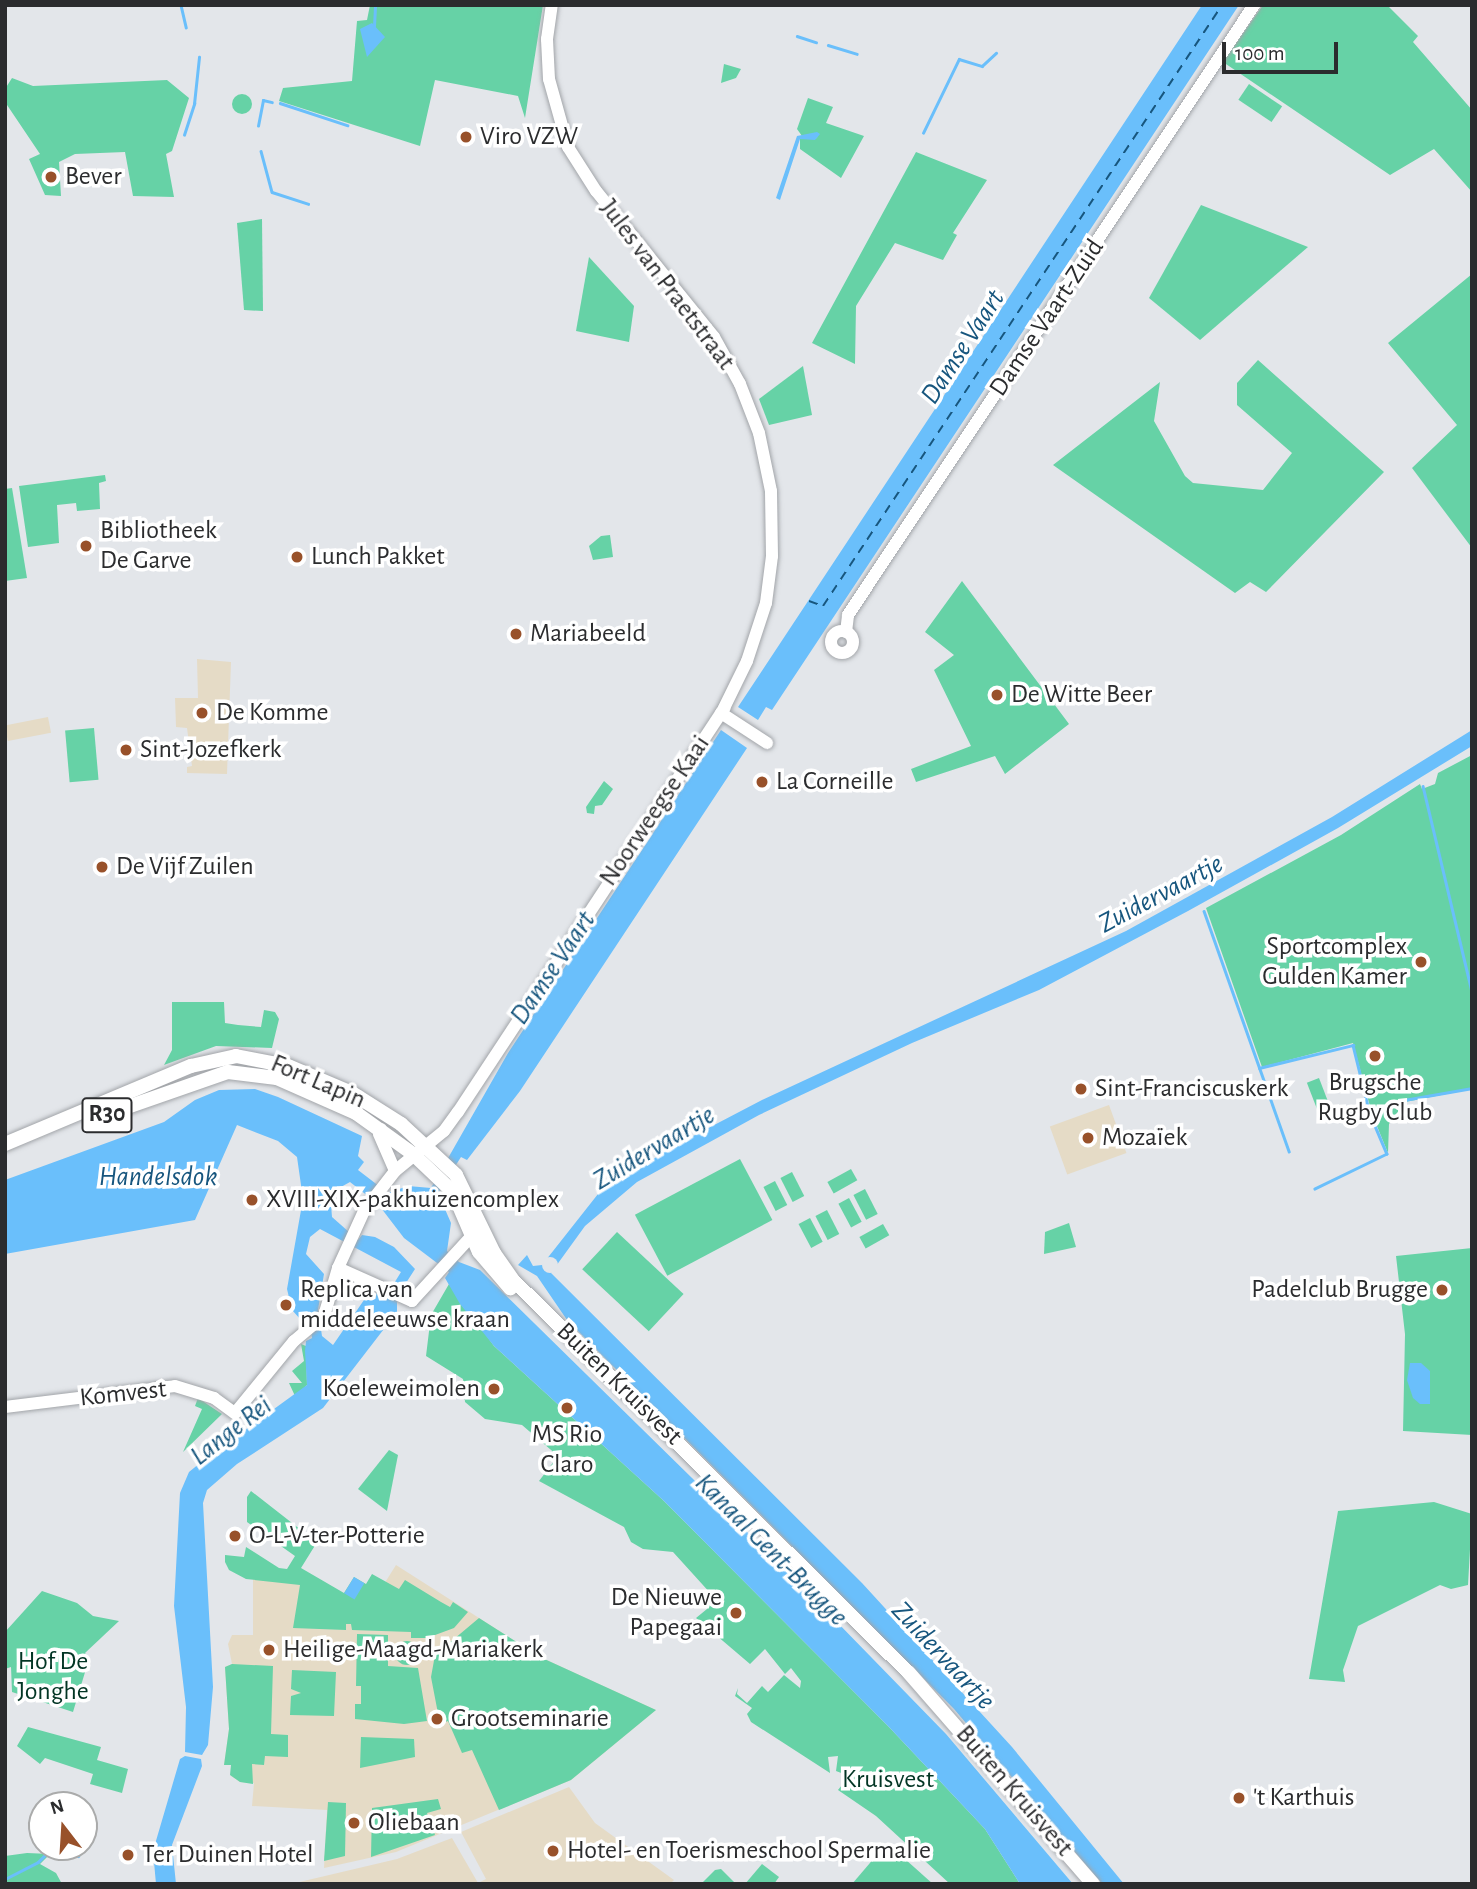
<!DOCTYPE html>
<meta charset="utf-8">
<style>
body{margin:0}
#map{position:relative;width:1477px;height:1889px;overflow:hidden;background:#e3e6ea;font-family:"Alegreya Sans",sans-serif}
div>[style]{position:absolute}
[style*='--x']{left:calc(var(--x)*1px);top:calc(var(--y)*1px);width:calc(var(--w)*1px);rotate:calc(var(--a)*1deg)}
.education>*{inset:0;background:#e5dbc6;transform-origin:0 0}
.green>*{inset:0;background:#66d2a6;transform-origin:0 0}
.round{border-radius:50%}
.water>*{inset:0;background:#6abffb;transform-origin:0 0}
.pier>*{inset:0;background:#e3e6ea}
.stream>*{height:2.5px;margin:-1.25px;padding:0 1.25px;transform-origin:1.25px;border-radius:1.25px;background:#6abffb}
.ferry>*{height:2px;margin-top:-1px;transform-origin:0;background:repeating-linear-gradient(90deg,#17567e 0 9px,transparent 0 16px)}
.roads{filter:drop-shadow(0 0 2px #a2a5a9) drop-shadow(0 0 2px #a2a5a9)}
.secondary>*{height:12px;margin:-6px;padding:0 6px;transform-origin:6px;border-radius:6px;background:#fff}
.secondary>.ring{margin:-6px;padding:0;box-sizing:content-box;background:none;border:12px solid #fff;border-radius:50%}
.primary>*{height:14px;margin:-7px;padding:0 7px;transform-origin:7px;border-radius:7px;background:#fff}
.dots>*{width:19px;height:19px;translate:-50% -50%;box-sizing:border-box;border:4px solid #fff;border-radius:50%}
span{translate:-50% -50%;white-space:nowrap;text-align:center;line-height:1.15;-webkit-text-stroke:7px #fff;paint-order:stroke}
.shield-label span{padding:2px 5px;background:#fff;border:2px solid;border-radius:5px;-webkit-text-stroke-width:0}
.shield-label{font-size:24px;color:#2b2c2e;font-weight:700}
.poi-label{font-size:26px;color:#2b2c2e}
.left{translate:0 -50%;text-align:left}
.right{translate:-100% -50%;text-align:right}
.street-label{font-size:26px;color:#2b2c2e}
.park-label{font-size:26px;color:#023524}
.water-label{font-size:28px;color:#17567e;font-style:italic}
.frame{position:absolute;inset:0;border:7px solid #2b2c2e;pointer-events:none}
.north{position:absolute;left:28px;top:1791px;width:70px;height:70px;box-sizing:border-box;background:#fff;border:2px solid #aaabab;border-radius:50%;rotate:343deg;font-size:19px;font-weight:700;line-height:28px;text-align:center;color:#2b2c2e}
.north::after{content:'';display:block;margin:auto;width:24px;height:32px;background:#98512a;clip-path:polygon(50% 0,100% 100%,50% 72%,0 100%)}
.scale{position:absolute;left:1222px;top:42px;width:116px;height:32px;box-sizing:border-box;border:4px solid #2b2c2e;border-top:0;padding-left:9px;font-size:21px;line-height:24px;white-space:nowrap;color:#2b2c2e;-webkit-text-stroke:5px #fff;paint-order:stroke}
</style>
<div id="map">
<div class="education">
<i style="clip-path:polygon(197px 659px,231px 662px,227px 774px,187px 773px,187px 767px,192px 766px,187px 728px,176px 727px,175px 698px,198px 698px)"></i>
<i style="left:48px;top:717px;width:16px;height:44px;rotate:79deg"></i>
<i style="left:1109px;top:1105px;width:51px;height:63px;rotate:70deg"></i>
<i style="clip-path:polygon(396px 1565px,540px 1657px,656px 1710px,571px 1780px,396px 1852px,324px 1868px,327px 1810px,252px 1806px,254px 1783px,240px 1782px,231px 1776px,231px 1765px,224px 1765px,229px 1729px,225px 1667px,232px 1664px,228px 1644px,232px 1635px,253px 1635px,253px 1572px,292px 1572px,369px 1608px)"></i>
<i style="clip-path:polygon(569px 1787px,595px 1823px,674px 1880px,670px 1884px,291px 1884px,397px 1859px,452px 1838px,478px 1883px,486px 1879px,461px 1832px)"></i>
</div>
<div class="green">
<i style="clip-path:polygon(370px 5px,543px 5px,525px 118px,518px 96px,435px 80px,420px 146px,279px 101px,283px 88px,352px 81px,357px 21px,367px 20px)"></i>
<i style="clip-path:polygon(1263px 5px,1387px 5px,1418px 36px,1413px 42px,1472px 110px,1472px 192px,1434px 149px,1390px 175px,1223px 62px)"></i>
<i style="clip-path:polygon(724px 64px,741px 69px,736px 78px,721px 83px)"></i>
<i style="clip-path:polygon(12px 78px,33px 86px,167px 80px,189px 98px,172px 151px,166px 154px,174px 197px,133px 196px,125px 152px,75px 154px,59px 162px,61px 196px,45px 195px,29px 159px,40px 154px,5px 102px,5px 89px)"></i>
<i style="left:1249px;top:84px;width:40px;height:19px;rotate:34deg"></i>
<i class="round" style="left:232px;top:94px;width:20px;height:20px"></i>
<i style="clip-path:polygon(808px 98px,833px 107px,826px 123px,864px 136px,841px 178px,800px 149px,800px 139px,818px 138px,802px 136px,797px 129px)"></i>
<i style="clip-path:polygon(916px 152px,987px 180px,953px 233px,957px 235px,943px 260px,895px 243px,856px 306px,855px 364px,812px 343px)"></i>
<i style="clip-path:polygon(1201px 205px,1308px 247px,1200px 340px,1149px 298px)"></i>
<i style="clip-path:polygon(262px 219px,263px 311px,244px 310px,237px 223px)"></i>
<i style="clip-path:polygon(589px 257px,634px 306px,629px 342px,576px 331px)"></i>
<i style="clip-path:polygon(1472px 274px,1472px 548px,1412px 468px,1457px 425px,1388px 343px)"></i>
<i style="clip-path:polygon(1258px 360px,1384px 472px,1266px 592px,1250px 582px,1235px 593px,1053px 465px,1160px 382px,1154px 421px,1185px 476px,1193px 483px,1263px 490px,1292px 453px,1237px 405px,1237px 383px)"></i>
<i style="clip-path:polygon(803px 366px,812px 415px,769px 425px,759px 399px)"></i>
<i style="clip-path:polygon(105px 475px,106px 481px,99px 483px,100px 509px,77px 511px,76px 503px,57px 505px,59px 543px,28px 547px,19px 486px)"></i>
<i style="clip-path:polygon(12px 488px,27px 578px,5px 581px,5px 489px)"></i>
<i style="clip-path:polygon(610px 535px,613px 557px,593px 560px,589px 546px,601px 536px)"></i>
<i style="clip-path:polygon(962px 581px,1069px 724px,1005px 774px,995px 756px,916px 782px,911px 769px,971px 746px,934px 670px,954px 655px,925px 632px)"></i>
<i style="left:94px;top:728px;width:52px;height:29px;rotate:85deg"></i>
<i style="clip-path:polygon(1472px 755px,1472px 1089px,1405px 1102px,1389px 1124px,1388px 1153px,1372px 1114px,1353px 1043px,1262px 1067px,1206px 908px,1341px 835px,1420px 784px,1422px 789px,1435px 784px,1438px 773px)"></i>
<i style="clip-path:polygon(604px 781px,613px 789px,602px 805px,595px 806px,594px 814px,587px 813px,586px 807px)"></i>
<i style="clip-path:polygon(172px 1002px,224px 1002px,225px 1023px,238px 1025px,261px 1027px,264px 1010px,275px 1012px,279px 1019px,272px 1048px,216px 1046px,164px 1065px,172px 1050px)"></i>
<i style="left:1319px;top:1078px;width:31px;height:13px;rotate:69deg"></i>
<i style="left:740px;top:1159px;width:69px;height:119px;rotate:62deg"></i>
<i style="left:851px;top:1169px;width:13px;height:27px;rotate:61deg"></i>
<i style="left:792px;top:1172px;width:27px;height:13px;rotate:63deg"></i>
<i style="left:775px;top:1181px;width:27px;height:13px;rotate:63deg"></i>
<i style="left:865px;top:1189px;width:28px;height:13px;rotate:63deg"></i>
<i style="left:849px;top:1198px;width:27px;height:12px;rotate:62deg"></i>
<i style="left:827px;top:1210px;width:27px;height:13px;rotate:63deg"></i>
<i style="left:810px;top:1218px;width:27px;height:13px;rotate:62deg"></i>
<i style="clip-path:polygon(1069px 1223px,1076px 1247px,1044px 1254px,1045px 1232px)"></i>
<i style="left:883px;top:1224px;width:13px;height:27px;rotate:61deg"></i>
<i style="left:617px;top:1232px;width:91px;height:51px;rotate:43deg"></i>
<i style="clip-path:polygon(1472px 1248px,1472px 1435px,1403px 1431px,1405px 1334px,1396px 1256px)"></i>
<i style="clip-path:polygon(449px 1284px,494px 1346px,664px 1501px,889px 1727px,985px 1829px,1020px 1884px,950px 1884px,876px 1816px,838px 1790px,849px 1776px,836px 1771px,838px 1756px,828px 1757px,830px 1773px,751px 1722px,747px 1714px,752px 1708px,735px 1696px,738px 1688px,737px 1694px,747px 1703px,762px 1686px,768px 1692px,784px 1675px,800px 1688px,801px 1681px,791px 1668px,785px 1674px,765px 1649px,750px 1664px,696px 1618px,707px 1609px,712px 1595px,673px 1552px,643px 1549px,631px 1542px,624px 1527px,539px 1481px,558px 1456px,522px 1425px,485px 1419px,465px 1402px,463px 1379px,426px 1356px,431px 1315px)"></i>
<i style="clip-path:polygon(301px 1344px,306px 1346px,307px 1385px,295px 1396px,289px 1383px,302px 1383px,292px 1371px,304px 1361px)"></i>
<i style="clip-path:polygon(198px 1398px,222px 1414px,183px 1452px,202px 1409px,195px 1406px)"></i>
<i style="clip-path:polygon(389px 1450px,398px 1455px,387px 1511px,358px 1489px)"></i>
<i style="clip-path:polygon(251px 1491px,310px 1537px,313px 1534px,319px 1539px,301px 1568px,344px 1593px,354px 1577px,366px 1584px,372px 1574px,399px 1589px,405px 1580px,441px 1602px,450px 1607px,453px 1602px,468px 1612px,454px 1628px,427px 1638px,411px 1638px,411px 1632px,352px 1630px,351px 1624px,346px 1624px,346px 1630px,293px 1628px,300px 1585px,246px 1579px,229px 1570px,225px 1562px,225px 1555px,244px 1557px,246px 1547px,279px 1568px,287px 1569px,295px 1556px,247px 1522px,247px 1497px)"></i>
<i style="clip-path:polygon(1434px 1502px,1472px 1514px,1468px 1585px,1451px 1589px,1440px 1585px,1358px 1626px,1343px 1670px,1345px 1682px,1309px 1679px,1338px 1511px)"></i>
<i style="clip-path:polygon(42px 1591px,77px 1603px,93px 1616px,119px 1621px,85px 1653px,89px 1659px,73px 1712px,12px 1692px,11px 1667px,5px 1669px,5px 1632px)"></i>
<i style="clip-path:polygon(479px 1618px,540px 1657px,656px 1710px,571px 1780px,499px 1810px,472px 1750px,462px 1753px,448px 1721px,440px 1724px,431px 1677px,435px 1655px)"></i>
<i style="clip-path:polygon(357px 1634px,388px 1635px,388px 1666px,418px 1668px,427px 1721px,404px 1724px,355px 1719px,355px 1704px,361px 1704px,361px 1686px,356px 1686px)"></i>
<i class="round" style="left:395px;top:1641px;width:24px;height:24px"></i>
<i style="clip-path:polygon(232px 1664px,273px 1666px,271px 1734px,288px 1735px,288px 1757px,265px 1756px,264px 1765px,252px 1764px,253px 1784px,240px 1782px,230px 1775px,231px 1765px,224px 1765px,229px 1729px,225px 1667px)"></i>
<i style="clip-path:polygon(292px 1670px,336px 1672px,334px 1716px,290px 1715px,291px 1696px,301px 1693px,291px 1689px)"></i>
<i style="clip-path:polygon(28px 1727px,101px 1747px,97px 1760px,128px 1769px,122px 1793px,90px 1784px,93px 1774px,45px 1758px,40px 1764px,17px 1746px)"></i>
<i style="clip-path:polygon(361px 1737px,414px 1739px,415px 1757px,360px 1768px)"></i>
<i style="clip-path:polygon(438px 1799px,441px 1809px,427px 1813px,435px 1835px,371px 1857px,372px 1808px)"></i>
<i style="clip-path:polygon(328px 1802px,346px 1803px,345px 1856px,324px 1861px)"></i>
<i style="clip-path:polygon(887px 1843px,933px 1884px,852px 1884px)"></i>
<i style="clip-path:polygon(27px 1853px,50px 1854px,40px 1864px,56px 1873px,62px 1884px,5px 1884px,5px 1856px)"></i>
<i style="clip-path:polygon(762px 1864px,779px 1877px,774px 1884px,745px 1884px)"></i>
<i style="clip-path:polygon(721px 1869px,736px 1884px,701px 1884px,715px 1870px)"></i>
</div>
<div class="water">
<i style="clip-path:polygon(1202px 5px,1239px 5px,772px 710px,766px 707px,758px 720px,738px 707px)"></i>
<i style="clip-path:polygon(372px 23px,385px 37px,367px 57px,360px 29px)"></i>
<i style="clip-path:polygon(817px 132px,820px 134px,815px 140px,800px 139px,780px 200px,776px 198px,797px 136px)"></i>
<i style="clip-path:polygon(evenodd,721px 730px,747px 748px,520px 1091px,467px 1160px,461px 1157px,438px 1193px,451px 1223px,447px 1251px,459px 1262px,480px 1270px,797px 1581px,946px 1734px,1073px 1884px,1020px 1884px,985px 1829px,889px 1727px,664px 1501px,494px 1346px,460px 1304px,445px 1278px,449px 1272px,404px 1238px,378px 1204px,350px 1182px,330px 1193px,332px 1217px,358px 1240px,362px 1235px,375px 1237px,394px 1247px,415px 1269px,397px 1297px,397px 1312px,323px 1408px,237px 1464px,207px 1490px,203px 1503px,213px 1687px,208px 1745px,202px 1755px,185px 1752px,186px 1707px,174px 1606px,180px 1493px,189px 1472px,205px 1459px,307px 1385px,305px 1351px,306px 1341px,312px 1338px,309px 1319px,301px 1320px,292px 1310px,287px 1289px,303px 1199px,297px 1157px,278px 1141px,237px 1125px,195px 1220px,5px 1254px,5px 1180px,164px 1122px,195px 1100px,219px 1090px,255px 1089px,278px 1097px,362px 1136px,358px 1156px,364px 1162px,358px 1170px,388px 1193px,408px 1186px,431px 1188px,508px 1053px,721px 730px,320px 1229px,401px 1272px,393px 1285px,364px 1300px,333px 1345px,322px 1336px,318px 1310px,324px 1274px,306px 1254px,310px 1237px,320px 1229px)"></i>
<i style="clip-path:polygon(1472px 730px,1472px 746px,1338px 828px,1188px 911px,1039px 990px,912px 1043px,759px 1115px,637px 1182px,585px 1226px,551px 1273px,862px 1583px,1012px 1747px,1124px 1884px,1102px 1884px,954px 1709px,567px 1320px,537px 1276px,518px 1265px,527px 1255px,533px 1266px,542px 1265px,598px 1194px,674px 1146px,762px 1100px,1126px 931px,1332px 817px)"></i>
<i style="clip-path:polygon(1410px 1363px,1421px 1363px,1430px 1371px,1430px 1404px,1420px 1404px,1413px 1398px,1407px 1380px)"></i>
<i style="left:354px;top:1577px;width:12px;height:19px;rotate:31deg"></i>
<i style="clip-path:polygon(185px 1756px,201px 1759px,202px 1766px,172px 1845px,176px 1884px,156px 1884px,153px 1851px,180px 1759px)"></i>
</div>
<div class="pier">
<i class="round" style="left:542px;top:1257px;width:16px;height:16px"></i>
</div>
<div class="stream">
<i style="--x:181;--y:5;--w:23;--a:77"></i>
<i style="--x:374;--y:26;--w:21;--a:-87"></i>
<i style="--x:797;--y:36;--w:20;--a:18"></i>
<i style="--x:828;--y:45;--w:30;--a:17"></i>
<i style="--x:280;--y:103;--w:71;--a:18.2"></i>
<i style="--x:258;--y:126;--w:26;--a:-79"></i>
<i style="--x:263;--y:100;--w:9;--a:13"></i>
<i style="--x:923;--y:133;--w:82;--a:-64.1"></i>
<i style="--x:959;--y:59;--w:24;--a:17"></i>
<i style="--x:982;--y:66;--w:19;--a:-43"></i>
<i style="--x:184;--y:135;--w:33;--a:-72"></i>
<i style="--x:194;--y:104;--w:47;--a:-83.9"></i>
<i style="--x:261;--y:151;--w:42;--a:75"></i>
<i style="--x:272;--y:192;--w:38;--a:18"></i>
<i style="--x:1423;--y:786;--w:211;--a:76.6"></i>
<i style="--x:1204;--y:911;--w:255;--a:70.5"></i>
<i style="--x:1259;--y:1068;--w:97;--a:-13.7"></i>
<i style="--x:1353;--y:1045;--w:71;--a:76.2"></i>
<i style="--x:1370;--y:1114;--w:43;--a:67"></i>
<i style="--x:1387;--y:1154;--w:80;--a:154.1"></i>
<i style="--x:1404;--y:1100;--w:69;--a:-10"></i>
<i style="--x:56;--y:1847;--w:24;--a:22"></i>
<i style="--x:5;--y:1879;--w:37;--a:-27"></i>
<i style="--x:38;--y:1862;--w:21;--a:-45"></i>
</div>
<div class="ferry">
<i style="--x:809;--y:601;--w:15;--a:20"></i>
<i style="--x:823;--y:606;--w:721;--a:-56.42"></i>
</div>
<div class="roads">
<div class="secondary">
<i class="ring" style="left:831px;top:631px;width:10px;height:10px"></i>
<i style="--x:846;--y:632;--w:17;--a:-83"></i>
<i style="--x:848;--y:615;--w:733;--a:-56.35"></i>
<i style="--x:721;--y:713;--w:55;--a:33.1"></i>
<i style="--x:381;--y:1129;--w:5;--a:112"></i>
<i style="--x:379;--y:1134;--w:40;--a:66.6"></i>
<i style="--x:338;--y:1268;--w:81;--a:24"></i>
<i style="--x:412;--y:1301;--w:98;--a:-47.5"></i>
<i style="--x:5;--y:1407;--w:171;--a:-7"></i>
<i style="--x:175;--y:1386;--w:41;--a:17.1"></i>
<i style="--x:214;--y:1398;--w:26;--a:36"></i>
<i style="--x:235;--y:1413;--w:93;--a:-50.7"></i>
<i style="--x:294;--y:1341;--w:39;--a:-40"></i>
<i style="--x:324;--y:1316;--w:50;--a:-73.7"></i>
<i style="--x:338;--y:1268;--w:63;--a:-65.5"></i>
<i style="--x:364;--y:1211;--w:51;--a:-52.2"></i>
<i style="--x:395;--y:1171;--w:63;--a:-39.2"></i>
<i style="--x:444;--y:1131;--w:24;--a:-54"></i>
<i style="--x:458;--y:1112;--w:484;--a:-56.6"></i>
<i style="--x:724;--y:708;--w:52;--a:-63.9"></i>
<i style="--x:747;--y:661;--w:61;--a:-71.9"></i>
<i style="--x:766;--y:603;--w:47;--a:-82.7"></i>
<i style="--x:772;--y:556;--w:65;--a:-90.9"></i>
<i style="--x:771;--y:491;--w:59;--a:-101.7"></i>
<i style="--x:759;--y:433;--w:53;--a:-111.2"></i>
<i style="--x:740;--y:384;--w:54;--a:-119"></i>
<i style="--x:714;--y:337;--w:188;--a:-128.9"></i>
<i style="--x:596;--y:191;--w:52;--a:-122.5"></i>
<i style="--x:568;--y:147;--w:71;--a:-105.6"></i>
<i style="--x:549;--y:79;--w:40;--a:-92.9"></i>
<i style="--x:547;--y:39;--w:34;--a:-82"></i>
</div>
<div class="primary">
<i style="--x:93;--y:1119;--w:143;--a:-19.2"></i>
<i style="--x:228;--y:1072;--w:49;--a:7"></i>
<i style="--x:277;--y:1078;--w:86;--a:23.9"></i>
<i style="--x:356;--y:1113;--w:70;--a:35.7"></i>
<i style="--x:413;--y:1154;--w:55;--a:43.5"></i>
<i style="--x:453;--y:1192;--w:65;--a:66.6"></i>
<i style="--x:479;--y:1252;--w:48;--a:49.3"></i>
<i style="--x:5;--y:1144;--w:202;--a:-22.8"></i>
<i style="--x:191;--y:1066;--w:46;--a:-12.5"></i>
<i style="--x:236;--y:1056;--w:53;--a:10.9"></i>
<i style="--x:288;--y:1066;--w:69;--a:22.9"></i>
<i style="--x:352;--y:1093;--w:58;--a:32.3"></i>
<i style="--x:401;--y:1124;--w:75;--a:42.8"></i>
<i style="--x:456;--y:1175;--w:87;--a:64"></i>
<i style="--x:494;--y:1253;--w:32;--a:55"></i>
<i style="--x:512;--y:1279;--w:559;--a:44.78"></i>
<i style="--x:909;--y:1673;--w:280;--a:48.9"></i>
</div>
</div>
<div class="dots">
<i style="left:466px;top:137px;background:#98512a"></i>
<i style="left:51px;top:177px;background:#98512a"></i>
<i style="left:86px;top:546px;background:#98512a"></i>
<i style="left:297px;top:557px;background:#98512a"></i>
<i style="left:516px;top:634px;background:#98512a"></i>
<i style="left:997px;top:695px;background:#98512a"></i>
<i style="left:202px;top:713px;background:#98512a"></i>
<i style="left:126px;top:750px;background:#98512a"></i>
<i style="left:762px;top:782px;background:#98512a"></i>
<i style="left:102px;top:867px;background:#98512a"></i>
<i style="left:1421px;top:962px;background:#98512a"></i>
<i style="left:1375px;top:1056px;background:#98512a"></i>
<i style="left:1081px;top:1089px;background:#98512a"></i>
<i style="left:1088px;top:1138px;background:#98512a"></i>
<i style="left:252px;top:1200px;background:#98512a"></i>
<i style="left:1442px;top:1290px;background:#98512a"></i>
<i style="left:286px;top:1305px;background:#98512a"></i>
<i style="left:494px;top:1389px;background:#98512a"></i>
<i style="left:567px;top:1408px;background:#98512a"></i>
<i style="left:235px;top:1536px;background:#98512a"></i>
<i style="left:736px;top:1613px;background:#98512a"></i>
<i style="left:269px;top:1650px;background:#98512a"></i>
<i style="left:437px;top:1719px;background:#98512a"></i>
<i style="left:1239px;top:1798px;background:#98512a"></i>
<i style="left:354px;top:1823px;background:#98512a"></i>
<i style="left:553px;top:1851px;background:#98512a"></i>
<i style="left:128px;top:1855px;background:#98512a"></i>
</div>
<div class="shield-label">
<span style="left:107px;top:1115px">R30</span>
</div>
<div class="poi-label">
<span class="left" style="left:480px;top:137px">Viro VZW</span>
<span class="left" style="left:65px;top:177px">Bever</span>
<span class="left" style="left:100px;top:546px">Bibliotheek<br>De Garve</span>
<span class="left" style="left:311px;top:557px">Lunch Pakket</span>
<span class="left" style="left:530px;top:634px">Mariabeeld</span>
<span class="left" style="left:1011px;top:695px">De Witte Beer</span>
<span class="left" style="left:216px;top:713px">De Komme</span>
<span class="left" style="left:140px;top:750px">Sint-Jozefkerk</span>
<span class="left" style="left:776px;top:782px">La Corneille</span>
<span class="left" style="left:116px;top:867px">De Vijf Zuilen</span>
<span class="right" style="left:1407px;top:962px">Sportcomplex<br>Gulden Kamer</span>
<span style="left:1375px;top:1098px">Brugsche<br>Rugby Club</span>
<span class="left" style="left:1095px;top:1089px">Sint-Franciscuskerk</span>
<span class="left" style="left:1102px;top:1138px">Mozaïek</span>
<span class="left" style="left:266px;top:1200px">XVIII-XIX-pakhuizencomplex</span>
<span class="left" style="left:300px;top:1305px">Replica van<br>middeleeuwse kraan</span>
<span class="right" style="left:1428px;top:1290px">Padelclub Brugge</span>
<span class="right" style="left:480px;top:1389px">Koeleweimolen</span>
<span style="left:567px;top:1450px">MS Rio<br>Claro</span>
<span class="left" style="left:249px;top:1536px">O-L-V-ter-Potterie</span>
<span class="right" style="left:722px;top:1613px">De Nieuwe<br>Papegaai</span>
<span class="left" style="left:283px;top:1650px">Heilige-Maagd-Mariakerk</span>
<span class="left" style="left:451px;top:1719px">Grootseminarie</span>
<span class="left" style="left:1253px;top:1798px">'t Karthuis</span>
<span class="left" style="left:368px;top:1823px">Oliebaan</span>
<span class="left" style="left:567px;top:1851px">Hotel- en Toerismeschool Spermalie</span>
<span class="left" style="left:142px;top:1855px">Ter Duinen Hotel</span>
</div>
<div class="street-label">
<span style="left:667px;top:285px;rotate:53deg">Jules van Praetstraat</span>
<span style="left:1047px;top:318px;rotate:-56deg">Damse Vaart-Zuid</span>
<span style="left:655px;top:811px;rotate:-56deg">Noorweegse Kaai</span>
<span style="left:318px;top:1082px;rotate:23deg">Fort Lapin</span>
<span style="left:619px;top:1384px;rotate:44deg">Buiten Kruisvest</span>
<span style="left:123px;top:1394px;rotate:-6deg">Komvest</span>
<span style="left:1014px;top:1791px;rotate:49deg">Buiten Kruisvest</span>
</div>
<div class="park-label">
<span style="left:53px;top:1677px">Hof De<br>Jonghe</span>
<span style="left:888px;top:1780px">Kruisvest</span>
</div>
<div class="water-label">
<span style="left:963px;top:347px;rotate:-57deg">Damse Vaart</span>
<span style="left:1161px;top:894px;rotate:-28deg">Zuidervaartje</span>
<span style="left:553px;top:968px;rotate:-56deg">Damse Vaart</span>
<span style="left:654px;top:1148px;rotate:-31deg">Zuidervaartje</span>
<span style="left:158px;top:1177px">Handelsdok</span>
<span style="left:231px;top:1431px;rotate:-38deg">Lange Rei</span>
<span style="left:771px;top:1550px;rotate:45deg">Kanaal Gent-Brugge</span>
<span style="left:943px;top:1656px;rotate:47deg">Zuidervaartje</span>
</div>
<div class="frame"></div>
<div class="north">N</div>
<div class="scale">100 m</div>
</div>
